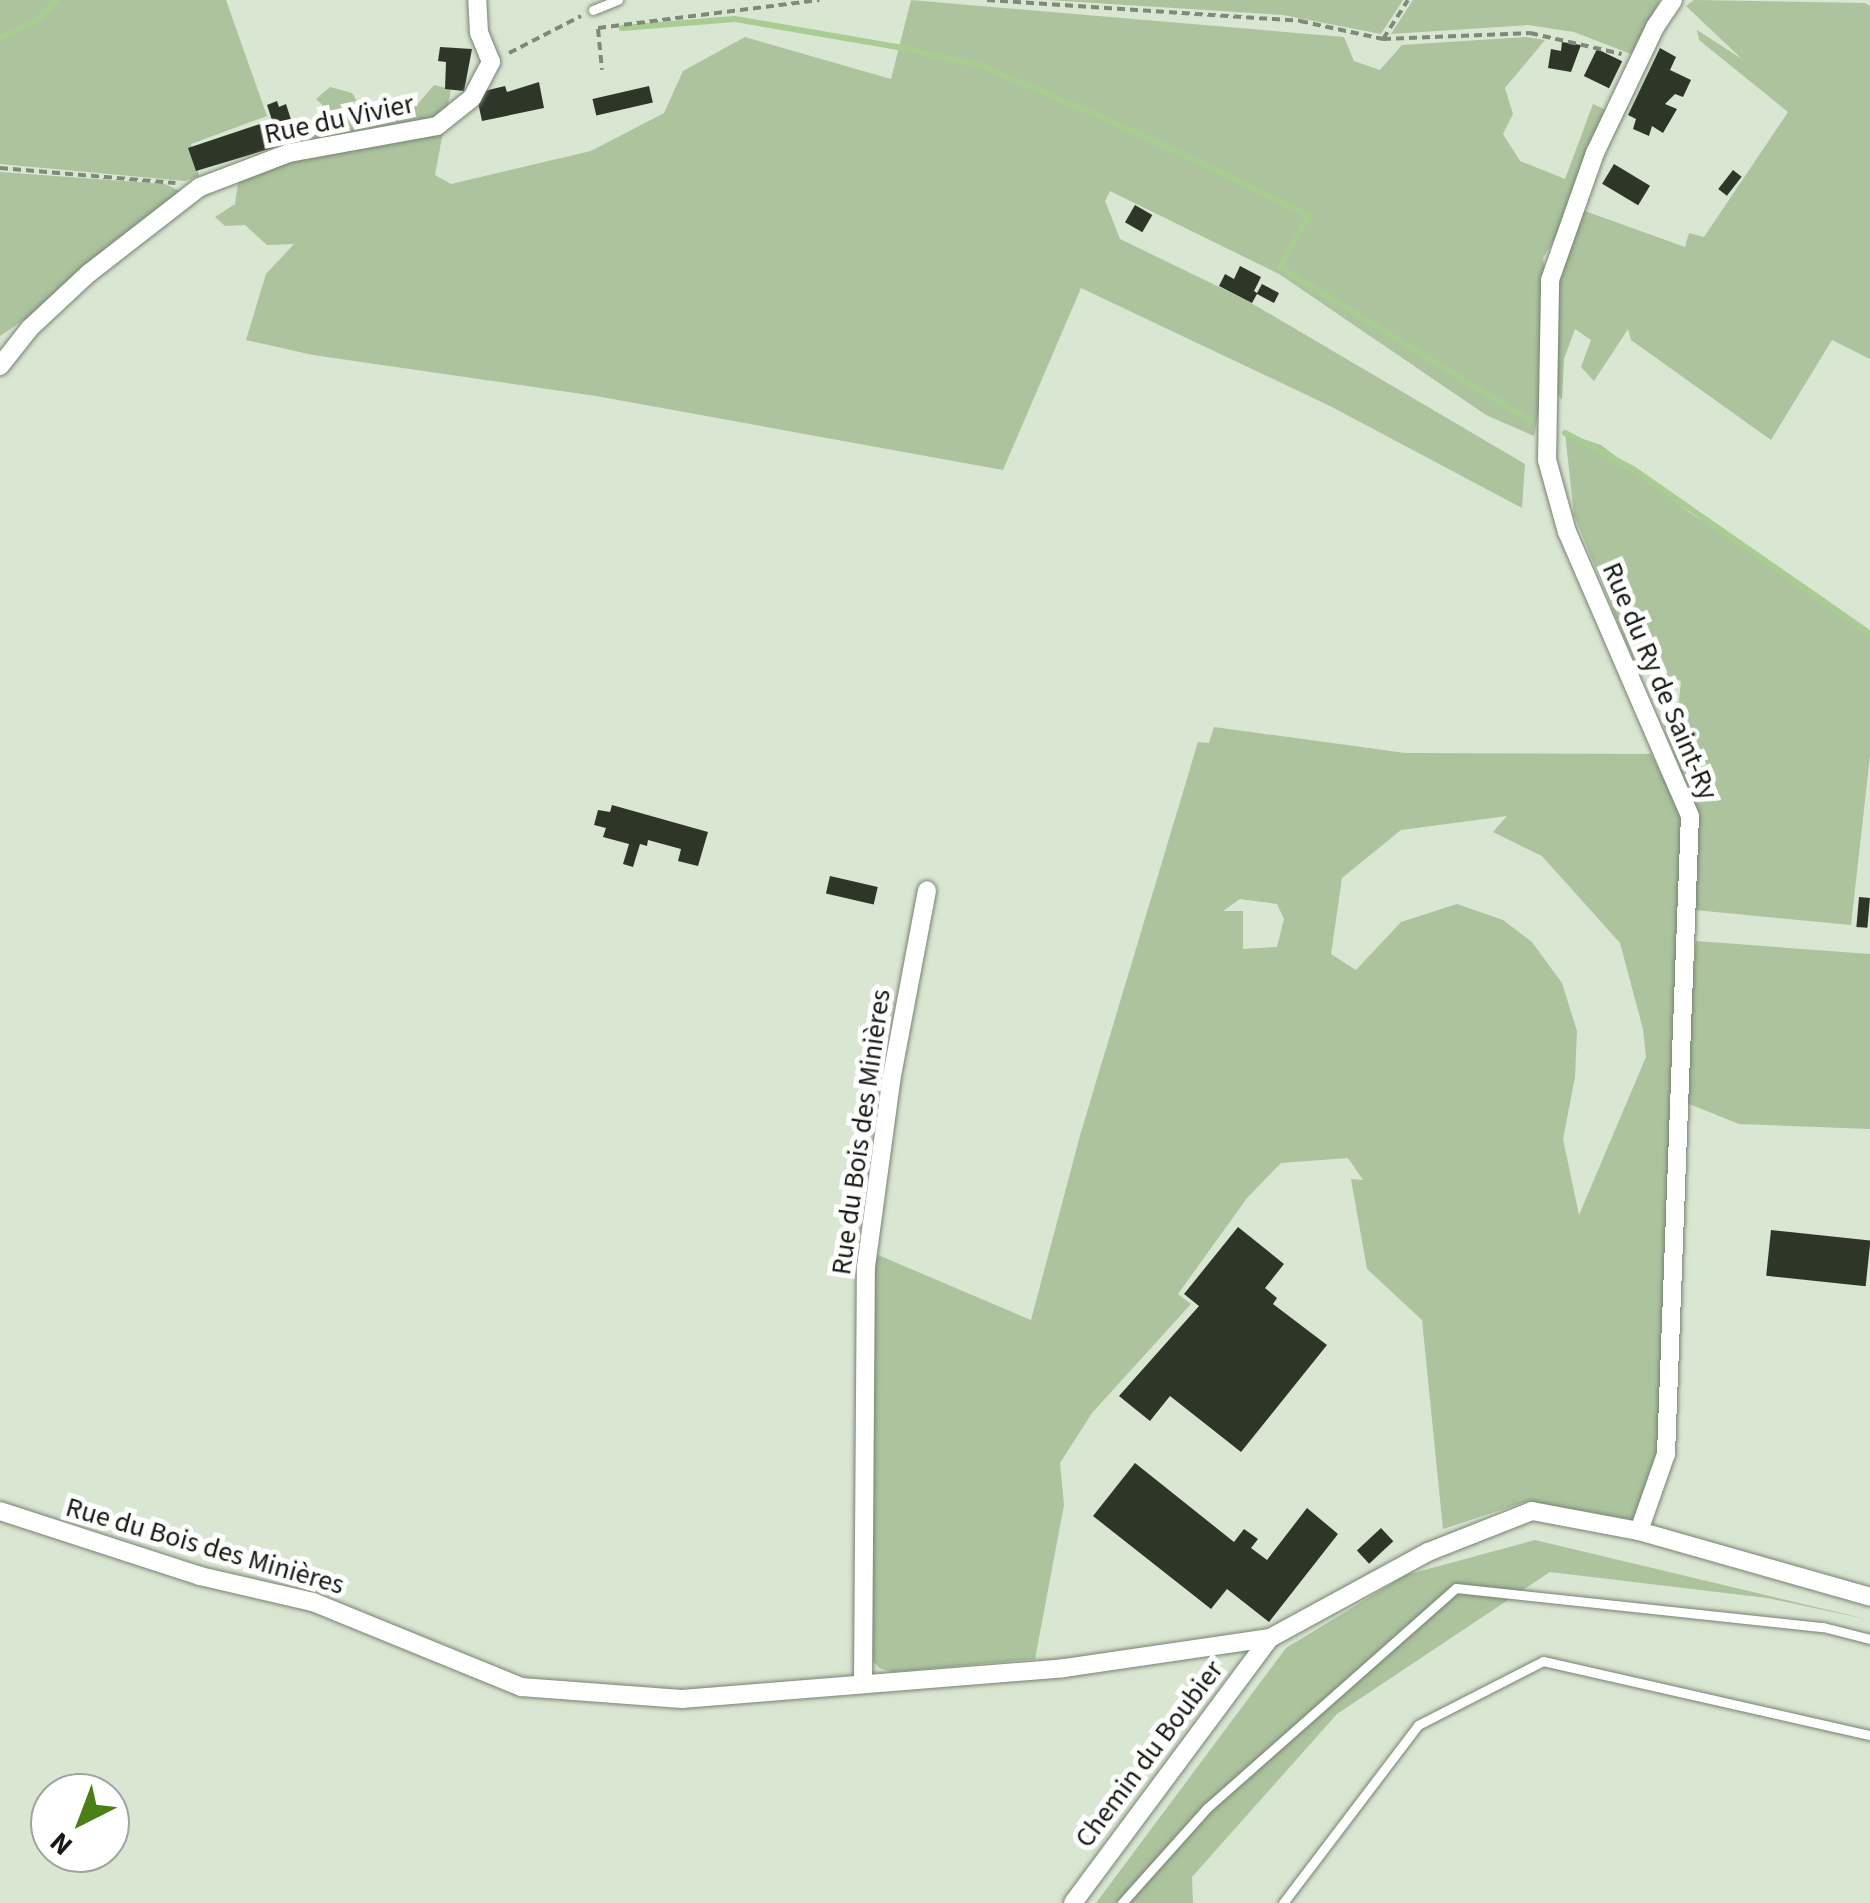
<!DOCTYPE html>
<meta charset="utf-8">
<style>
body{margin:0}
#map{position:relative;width:1870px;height:1903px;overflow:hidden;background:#d9e6d2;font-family:"Source Sans 3",sans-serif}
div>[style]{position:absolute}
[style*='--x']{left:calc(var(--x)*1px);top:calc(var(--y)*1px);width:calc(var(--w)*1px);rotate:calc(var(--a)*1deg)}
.green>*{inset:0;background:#acc39e}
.stream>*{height:6px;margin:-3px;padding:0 3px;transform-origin:3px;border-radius:3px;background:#a9cc92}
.building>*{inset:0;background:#2d3627;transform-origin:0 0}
.path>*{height:4px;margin-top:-2px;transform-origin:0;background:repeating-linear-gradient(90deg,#7f897a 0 8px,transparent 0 13px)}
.roads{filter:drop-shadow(0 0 2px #778271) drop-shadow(0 0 2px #778271)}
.service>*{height:9px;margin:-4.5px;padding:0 4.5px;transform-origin:4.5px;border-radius:4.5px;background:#fff}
.minor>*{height:18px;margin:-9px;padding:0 9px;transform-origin:9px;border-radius:9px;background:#fff}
span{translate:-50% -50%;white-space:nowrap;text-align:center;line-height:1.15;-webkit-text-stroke:10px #fff;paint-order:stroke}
.street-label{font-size:28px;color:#141912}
.north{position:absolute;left:30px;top:1773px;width:100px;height:100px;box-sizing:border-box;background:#fff;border:2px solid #a1a3a0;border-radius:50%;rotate:222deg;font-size:28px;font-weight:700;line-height:40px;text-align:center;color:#141912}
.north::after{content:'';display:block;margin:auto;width:35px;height:45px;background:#4a7f15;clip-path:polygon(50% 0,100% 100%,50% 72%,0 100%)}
</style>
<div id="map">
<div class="green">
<i style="clip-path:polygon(0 0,226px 0,267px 116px,191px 144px,199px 176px,185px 181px,0 164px)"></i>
<i style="clip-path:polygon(911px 0,1344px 37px,1354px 61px,1380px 70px,1402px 45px,1526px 37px,1545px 40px,1505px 88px,1513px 114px,1503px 134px,1520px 161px,1565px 179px,1593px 104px,1606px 110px,1562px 227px,1543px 258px,1545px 273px,1582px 210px,1685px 247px,1689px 233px,1704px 237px,1788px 112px,1699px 40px,1697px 30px,1742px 59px,1686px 6px,1694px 0,1865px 3px,1870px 6px,1870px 359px,1832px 340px,1771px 440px,1631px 340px,1628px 329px,1594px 381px,1581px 367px,1591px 340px,1575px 329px,1564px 359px,1562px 400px,1554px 389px,1543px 389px,1534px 436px,1486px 415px,1279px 274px,1110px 191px,1105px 201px,1120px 239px,1246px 300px,1525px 464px,1522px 508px,1330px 406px,1081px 288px,1003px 470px,596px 396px,313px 355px,246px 340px,266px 274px,294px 244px,267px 245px,245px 225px,225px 226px,215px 217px,235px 204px,238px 183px,287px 147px,335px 126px,332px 114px,316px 99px,330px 87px,352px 93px,369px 120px,416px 106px,434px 85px,451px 89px,435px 175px,451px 184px,591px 151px,664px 113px,683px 71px,745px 37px,891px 79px)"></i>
<i style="clip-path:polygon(1048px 0,1403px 0,1381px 34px,1283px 15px)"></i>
<i style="clip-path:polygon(1413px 0,1660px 0,1631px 54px,1574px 32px,1528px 25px,1391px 34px)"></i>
<i style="clip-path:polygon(0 172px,165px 184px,180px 191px,42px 308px,0 336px)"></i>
<i style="clip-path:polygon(1565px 433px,1601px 445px,1690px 513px,1786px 573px,1870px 636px,1870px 756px,1851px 925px,1695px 910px,1696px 812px,1662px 722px,1677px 721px,1681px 681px,1635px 664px,1574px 515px)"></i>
<i style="clip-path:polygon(evenodd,1214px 727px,1405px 753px,1651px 754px,1683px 817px,1660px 1457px,1633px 1520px,1528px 1501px,1443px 1529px,1422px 1320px,1367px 1269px,1351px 1179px,1363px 1180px,1348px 1158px,1281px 1163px,1247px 1198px,1178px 1294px,1191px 1304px,1092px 1413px,1060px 1463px,1064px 1505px,1035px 1659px,892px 1672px,879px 1668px,871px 1659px,871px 1252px,1031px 1320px,1081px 1132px,1198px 742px,1209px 743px,1214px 727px,1507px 816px,1493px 832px,1542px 856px,1620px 943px,1643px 1029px,1646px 1057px,1579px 1215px,1563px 1139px,1575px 1077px,1577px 1031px,1562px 983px,1532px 942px,1503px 920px,1457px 904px,1401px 922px,1356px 970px,1331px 954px,1342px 878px,1401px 830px,1507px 816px,1214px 727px,1240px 899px,1277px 904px,1284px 919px,1277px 947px,1243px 949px,1243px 911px,1223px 911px,1240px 899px)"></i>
<i style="clip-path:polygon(1696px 941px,1870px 954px,1870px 1129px,1739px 1124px,1684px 1102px)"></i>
<i style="clip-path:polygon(1535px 1540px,1870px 1620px,1767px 1598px,1550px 1572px,1337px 1714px,1192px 1877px,1193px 1903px,1096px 1903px,1286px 1648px,1406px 1575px)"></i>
</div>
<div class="stream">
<i style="--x:622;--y:28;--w:113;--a:-4.6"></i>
<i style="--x:735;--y:19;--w:164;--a:9.8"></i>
<i style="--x:897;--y:47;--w:88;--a:12.5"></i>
<i style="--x:983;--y:66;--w:168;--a:23.5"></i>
<i style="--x:1137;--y:133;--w:191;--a:25.5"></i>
<i style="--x:1309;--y:215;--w:60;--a:119.1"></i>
<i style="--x:1280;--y:267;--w:294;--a:31.6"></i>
<i style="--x:0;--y:38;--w:38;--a:-25"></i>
<i style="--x:35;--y:22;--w:31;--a:-45"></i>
<i style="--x:1565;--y:433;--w:77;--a:27.9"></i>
<i style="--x:1633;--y:469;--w:289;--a:34.8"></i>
</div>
<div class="building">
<i style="clip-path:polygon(1562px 42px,1581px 45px,1571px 72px,1548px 68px,1551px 49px,1561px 51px)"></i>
<i style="clip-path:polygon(440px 47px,472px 49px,464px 91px,445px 89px,446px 62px,438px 61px)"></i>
<i style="clip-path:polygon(1660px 48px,1676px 57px,1670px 70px,1691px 80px,1683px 97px,1675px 94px,1665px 104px,1677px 109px,1663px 133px,1652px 126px,1649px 136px,1633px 129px,1636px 119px,1628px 115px)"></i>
<i style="left:1597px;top:49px;width:28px;height:30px;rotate:26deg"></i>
<i style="clip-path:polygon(539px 82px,544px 108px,482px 121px,476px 93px,505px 86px,507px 92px)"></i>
<i style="left:649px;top:86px;width:17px;height:58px;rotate:77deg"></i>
<i style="clip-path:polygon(277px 101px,279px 107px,286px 104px,294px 129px,282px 133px,286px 144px,196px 171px,188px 148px,272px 120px,267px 105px)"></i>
<i style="left:1614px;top:164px;width:42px;height:23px;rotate:31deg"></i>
<i style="left:1733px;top:170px;width:11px;height:24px;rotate:38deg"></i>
<i style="left:1135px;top:205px;width:20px;height:20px;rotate:30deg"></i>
<i style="clip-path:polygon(1240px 266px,1261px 277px,1254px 291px,1257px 293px,1262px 284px,1279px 293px,1274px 303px,1257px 294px,1252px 303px,1219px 286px,1225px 274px,1234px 279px)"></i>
<i style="clip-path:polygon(612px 805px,708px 832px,698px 866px,678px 861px,681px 849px,648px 840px,647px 846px,640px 844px,633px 867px,623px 864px,629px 844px,603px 837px,606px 828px,594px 825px,598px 810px,610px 812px)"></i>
<i style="left:830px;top:876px;width:49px;height:18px;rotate:13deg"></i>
<i style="left:1859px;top:897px;width:11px;height:30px;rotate:5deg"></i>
<i style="clip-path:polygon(1238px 1227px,1284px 1264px,1265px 1288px,1277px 1298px,1273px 1304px,1327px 1345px,1241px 1452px,1170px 1396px,1150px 1421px,1119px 1396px,1199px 1306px,1184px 1294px)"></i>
<i style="left:1771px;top:1230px;width:100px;height:46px;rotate:6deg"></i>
<i style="clip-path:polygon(1135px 1463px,1234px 1542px,1244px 1529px,1258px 1539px,1251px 1548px,1267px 1560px,1307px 1508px,1338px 1534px,1269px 1622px,1227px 1589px,1211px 1609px,1093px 1516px)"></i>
<i style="left:1381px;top:1528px;width:18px;height:33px;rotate:47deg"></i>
</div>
<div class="path">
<i style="--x:987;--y:0;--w:314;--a:3.8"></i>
<i style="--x:1300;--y:21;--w:85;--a:12.2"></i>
<i style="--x:1383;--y:39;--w:147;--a:-2.3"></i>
<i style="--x:1530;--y:33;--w:94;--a:12.9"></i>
<i style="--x:598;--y:28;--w:223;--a:-7.2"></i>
<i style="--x:598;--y:29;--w:41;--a:84.4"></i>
<i style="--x:1383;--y:39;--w:46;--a:-57.3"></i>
<i style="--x:509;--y:53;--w:81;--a:-27.2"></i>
<i style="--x:0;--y:168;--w:176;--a:4.9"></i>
</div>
<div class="roads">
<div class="service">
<i style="--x:593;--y:10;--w:27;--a:-22"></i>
<i style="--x:1122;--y:1903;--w:127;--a:-48.2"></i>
<i style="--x:1207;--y:1808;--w:332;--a:-41.5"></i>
<i style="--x:1456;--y:1588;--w:369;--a:6.1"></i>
<i style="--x:1823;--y:1627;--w:49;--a:14.3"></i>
<i style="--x:1283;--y:1903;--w:223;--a:-52.8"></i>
<i style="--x:1418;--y:1725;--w:140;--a:-27.1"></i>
<i style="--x:1543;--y:1661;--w:335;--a:12.8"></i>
</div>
<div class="minor">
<i style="--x:0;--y:366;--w:48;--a:-51.7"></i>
<i style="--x:30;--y:328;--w:81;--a:-43"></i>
<i style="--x:89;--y:273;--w:140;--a:-37.8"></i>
<i style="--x:200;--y:187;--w:95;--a:-20.9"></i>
<i style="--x:289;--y:153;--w:150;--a:-10.3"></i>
<i style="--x:437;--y:126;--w:45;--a:-38.7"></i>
<i style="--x:472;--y:98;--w:41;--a:-62.2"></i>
<i style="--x:491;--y:62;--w:31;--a:-112"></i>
<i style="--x:479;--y:33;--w:33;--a:-93"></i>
<i style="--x:0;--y:1511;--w:210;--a:18"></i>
<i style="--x:200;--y:1576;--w:116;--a:13"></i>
<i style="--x:313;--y:1602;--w:225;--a:22.2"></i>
<i style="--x:521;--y:1687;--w:161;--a:4.3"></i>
<i style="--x:682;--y:1699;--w:383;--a:-4.6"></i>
<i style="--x:1064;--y:1668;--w:208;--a:-8.3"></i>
<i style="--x:1270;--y:1638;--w:180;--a:-28.6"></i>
<i style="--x:1428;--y:1552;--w:112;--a:-21.5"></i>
<i style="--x:1532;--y:1511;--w:109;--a:10.6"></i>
<i style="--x:1639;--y:1531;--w:240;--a:15.9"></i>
<i style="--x:1639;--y:1531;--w:82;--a:-70.7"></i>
<i style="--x:1666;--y:1454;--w:638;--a:-87.85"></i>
<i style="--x:1690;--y:816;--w:309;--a:-113.4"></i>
<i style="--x:1567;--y:532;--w:75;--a:-105.5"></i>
<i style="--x:1547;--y:460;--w:180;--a:-89"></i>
<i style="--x:1550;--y:280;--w:135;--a:-70.5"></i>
<i style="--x:1595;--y:153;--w:140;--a:-64.5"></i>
<i style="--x:1655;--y:27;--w:32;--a:-56"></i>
<i style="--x:863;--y:1684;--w:417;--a:-89.6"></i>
<i style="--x:866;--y:1267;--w:188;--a:-82.3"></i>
<i style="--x:891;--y:1081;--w:194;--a:-79.3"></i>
<i style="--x:1073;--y:1903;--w:330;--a:-53.4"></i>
</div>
</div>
<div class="street-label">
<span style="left:339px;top:119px;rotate:-12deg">Rue du Vivier</span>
<span style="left:1660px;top:681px;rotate:67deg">Rue du Ry de Saint-Ry</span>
<span style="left:861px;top:1132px;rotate:-82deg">Rue du Bois des Minières</span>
<span style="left:205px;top:1546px;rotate:16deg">Rue du Bois des Minières</span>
<span style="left:1149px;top:1754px;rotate:-53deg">Chemin du Boubier</span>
</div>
<div class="north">N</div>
</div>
